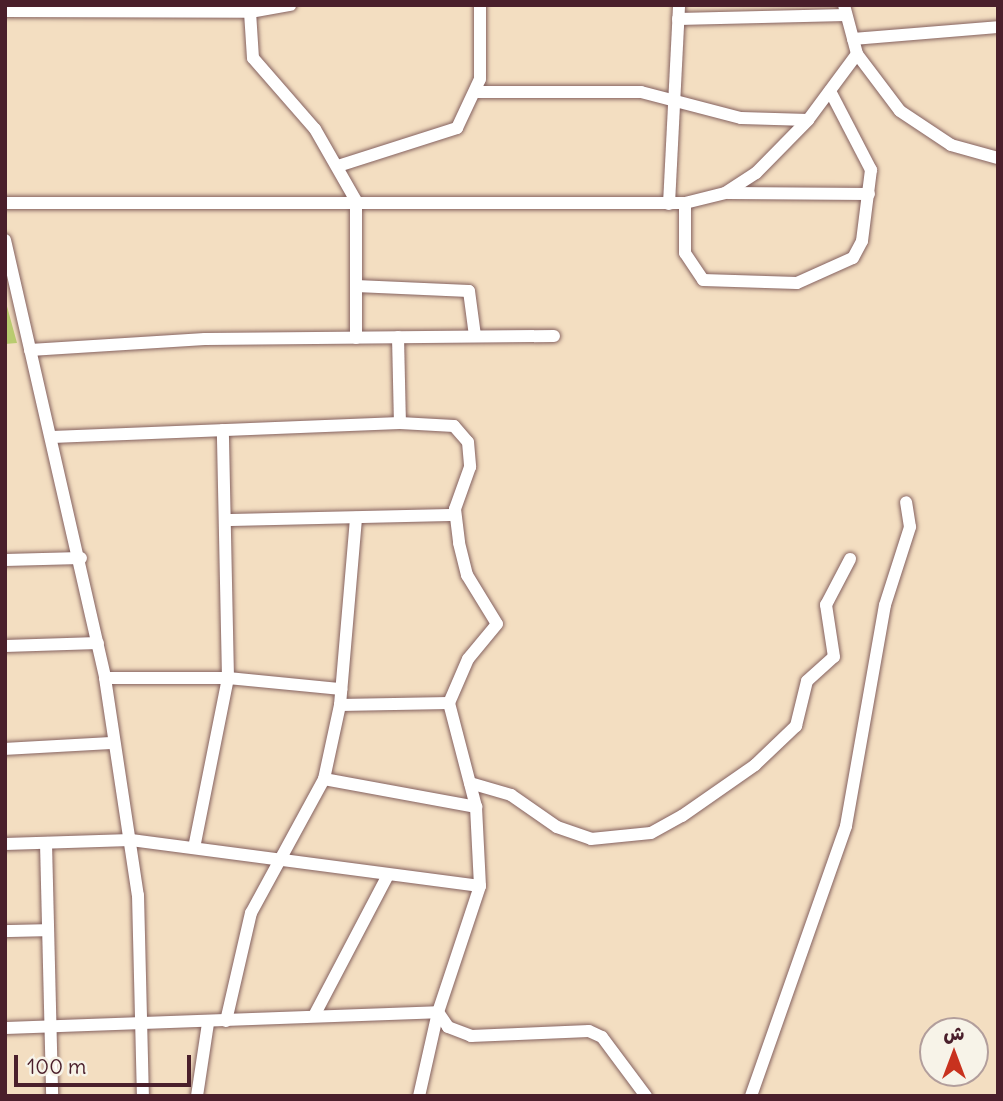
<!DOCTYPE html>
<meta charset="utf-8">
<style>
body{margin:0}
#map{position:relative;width:1003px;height:1101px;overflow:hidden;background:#f3dec1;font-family:Delius,"Playpen Sans Arabic",sans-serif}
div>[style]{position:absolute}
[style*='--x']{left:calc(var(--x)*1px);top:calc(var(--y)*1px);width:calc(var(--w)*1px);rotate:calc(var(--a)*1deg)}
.green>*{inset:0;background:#b9cc6f}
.roads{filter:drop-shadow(0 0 2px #856260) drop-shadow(0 0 2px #856260)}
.minor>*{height:12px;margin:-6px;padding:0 6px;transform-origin:6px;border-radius:6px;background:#fff}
span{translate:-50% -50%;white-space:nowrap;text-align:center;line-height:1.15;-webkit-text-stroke:7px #f7f3e8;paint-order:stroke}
.frame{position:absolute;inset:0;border:7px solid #4a1f2b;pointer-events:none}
.north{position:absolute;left:919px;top:1017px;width:70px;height:70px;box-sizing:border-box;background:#f7f3e8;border:2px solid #b29e9c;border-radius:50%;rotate:0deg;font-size:19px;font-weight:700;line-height:28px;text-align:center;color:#4a1f2b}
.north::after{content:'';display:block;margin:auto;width:24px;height:32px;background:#c8321e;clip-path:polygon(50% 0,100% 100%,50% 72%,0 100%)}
.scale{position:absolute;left:14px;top:1055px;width:177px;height:32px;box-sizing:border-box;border:4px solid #4a1f2b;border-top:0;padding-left:9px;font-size:21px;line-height:24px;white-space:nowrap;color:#4a1f2b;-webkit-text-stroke:5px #f7f3e8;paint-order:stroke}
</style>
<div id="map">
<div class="green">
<i style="clip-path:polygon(5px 299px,17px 343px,5px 344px)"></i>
</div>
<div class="roads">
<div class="minor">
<i style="--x:844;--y:5;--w:51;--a:75.1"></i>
<i style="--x:857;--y:54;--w:71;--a:53"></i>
<i style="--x:900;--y:111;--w:61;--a:33.7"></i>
<i style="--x:951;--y:145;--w:49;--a:15.5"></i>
<i style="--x:249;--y:6;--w:6;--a:81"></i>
<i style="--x:250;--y:12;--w:41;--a:-9.9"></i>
<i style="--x:5;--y:11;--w:245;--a:0.2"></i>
<i style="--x:250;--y:12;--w:46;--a:86.3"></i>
<i style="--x:253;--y:58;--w:94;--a:48.9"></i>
<i style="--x:315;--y:129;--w:83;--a:60.3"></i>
<i style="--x:356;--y:201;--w:137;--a:90"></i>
<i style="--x:678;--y:19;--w:168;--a:-1.4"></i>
<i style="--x:853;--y:39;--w:145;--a:-4.7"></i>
<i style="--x:476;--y:92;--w:165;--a:0"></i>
<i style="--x:641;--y:92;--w:103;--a:14.6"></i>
<i style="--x:741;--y:118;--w:67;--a:1.7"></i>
<i style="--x:338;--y:166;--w:125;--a:-17.7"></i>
<i style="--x:457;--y:128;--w:54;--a:-64.9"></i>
<i style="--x:480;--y:79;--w:74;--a:-90"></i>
<i style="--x:728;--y:193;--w:141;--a:0.4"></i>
<i style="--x:5;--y:203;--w:680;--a:0"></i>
<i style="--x:685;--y:203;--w:41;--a:-14"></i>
<i style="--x:725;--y:193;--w:37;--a:-33"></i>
<i style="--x:756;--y:173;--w:74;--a:-45.5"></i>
<i style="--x:808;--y:120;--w:82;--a:-53.4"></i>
<i style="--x:685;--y:203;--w:50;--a:90"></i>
<i style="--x:685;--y:253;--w:32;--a:56"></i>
<i style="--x:703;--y:280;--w:94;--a:1.8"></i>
<i style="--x:797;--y:283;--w:61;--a:-24.1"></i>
<i style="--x:853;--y:258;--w:19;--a:-62"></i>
<i style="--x:862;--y:241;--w:72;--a:-82.8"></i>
<i style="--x:871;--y:170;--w:89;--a:-117.4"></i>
<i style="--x:669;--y:204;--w:199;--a:-87.1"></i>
<i style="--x:5;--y:240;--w:449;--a:77.1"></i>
<i style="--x:105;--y:678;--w:219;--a:81.4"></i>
<i style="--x:138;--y:895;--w:201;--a:88.6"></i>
<i style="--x:356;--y:286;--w:113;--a:2.5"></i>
<i style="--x:469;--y:291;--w:45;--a:82.4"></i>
<i style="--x:398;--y:337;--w:86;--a:88.7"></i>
<i style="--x:30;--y:350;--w:175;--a:-3.6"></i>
<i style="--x:205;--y:339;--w:349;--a:-0.5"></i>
<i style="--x:52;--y:437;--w:348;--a:-2.3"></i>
<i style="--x:400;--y:423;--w:54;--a:3.2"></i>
<i style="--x:454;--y:426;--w:21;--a:49"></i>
<i style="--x:468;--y:442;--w:25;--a:85"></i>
<i style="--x:470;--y:467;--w:45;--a:109.7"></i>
<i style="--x:455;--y:509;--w:34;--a:83"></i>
<i style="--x:459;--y:543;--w:33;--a:76"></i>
<i style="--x:467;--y:575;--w:57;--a:58.5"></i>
<i style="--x:497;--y:624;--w:45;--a:129.6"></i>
<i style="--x:468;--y:659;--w:48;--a:113.4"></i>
<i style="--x:449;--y:703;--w:107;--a:75.4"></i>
<i style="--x:476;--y:807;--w:79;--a:87.1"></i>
<i style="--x:480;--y:886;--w:133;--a:108.4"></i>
<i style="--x:438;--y:1012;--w:86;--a:102.7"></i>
<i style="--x:226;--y:520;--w:229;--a:-1.3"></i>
<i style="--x:5;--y:560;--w:76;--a:-1.5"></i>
<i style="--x:5;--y:646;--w:93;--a:-1.8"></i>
<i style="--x:105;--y:678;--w:123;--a:0"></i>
<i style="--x:228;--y:678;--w:114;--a:5.6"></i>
<i style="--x:340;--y:705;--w:109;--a:-1.1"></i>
<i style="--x:5;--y:749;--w:109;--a:-3.2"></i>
<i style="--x:324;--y:779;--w:155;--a:10.4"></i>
<i style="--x:470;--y:783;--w:43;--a:16.3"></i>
<i style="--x:511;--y:795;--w:56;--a:34.8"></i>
<i style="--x:557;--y:827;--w:36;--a:19"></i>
<i style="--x:591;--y:839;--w:60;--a:-5.7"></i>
<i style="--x:651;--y:833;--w:35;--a:-29"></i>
<i style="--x:682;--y:816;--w:89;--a:-34.9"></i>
<i style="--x:755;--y:765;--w:57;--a:-43.6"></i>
<i style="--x:796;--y:726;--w:46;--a:-76.3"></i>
<i style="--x:807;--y:681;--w:36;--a:-42"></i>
<i style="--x:834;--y:657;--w:53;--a:-98.7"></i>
<i style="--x:826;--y:605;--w:52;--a:-62.4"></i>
<i style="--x:46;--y:843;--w:253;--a:88.6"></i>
<i style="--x:5;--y:844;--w:126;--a:-1.8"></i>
<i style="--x:131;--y:840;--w:352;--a:7.5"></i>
<i style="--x:194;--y:848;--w:173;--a:-78.7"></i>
<i style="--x:228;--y:678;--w:248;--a:-91.2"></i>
<i style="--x:5;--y:931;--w:43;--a:-1.3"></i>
<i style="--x:438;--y:1012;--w:18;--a:56"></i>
<i style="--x:448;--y:1027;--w:25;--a:21"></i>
<i style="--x:471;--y:1036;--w:118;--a:-2.4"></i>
<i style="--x:589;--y:1031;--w:14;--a:25"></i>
<i style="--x:602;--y:1037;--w:74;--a:53.3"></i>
<i style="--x:315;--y:1014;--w:157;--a:-62.3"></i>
<i style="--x:226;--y:1021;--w:111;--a:-77"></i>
<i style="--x:251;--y:913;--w:153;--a:-61.4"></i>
<i style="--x:324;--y:779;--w:76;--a:-77.8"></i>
<i style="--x:340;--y:705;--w:188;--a:-85.1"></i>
<i style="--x:5;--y:1028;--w:433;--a:-2.1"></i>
<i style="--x:197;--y:1096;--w:74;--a:-81.4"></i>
<i style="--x:751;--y:1096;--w:286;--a:-70.6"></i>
<i style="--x:846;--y:826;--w:224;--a:-80"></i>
<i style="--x:885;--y:605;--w:82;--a:-72.2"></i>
<i style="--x:910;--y:527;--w:25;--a:-99"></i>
</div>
</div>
<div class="frame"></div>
<div class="north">ش</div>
<div class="scale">100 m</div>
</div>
